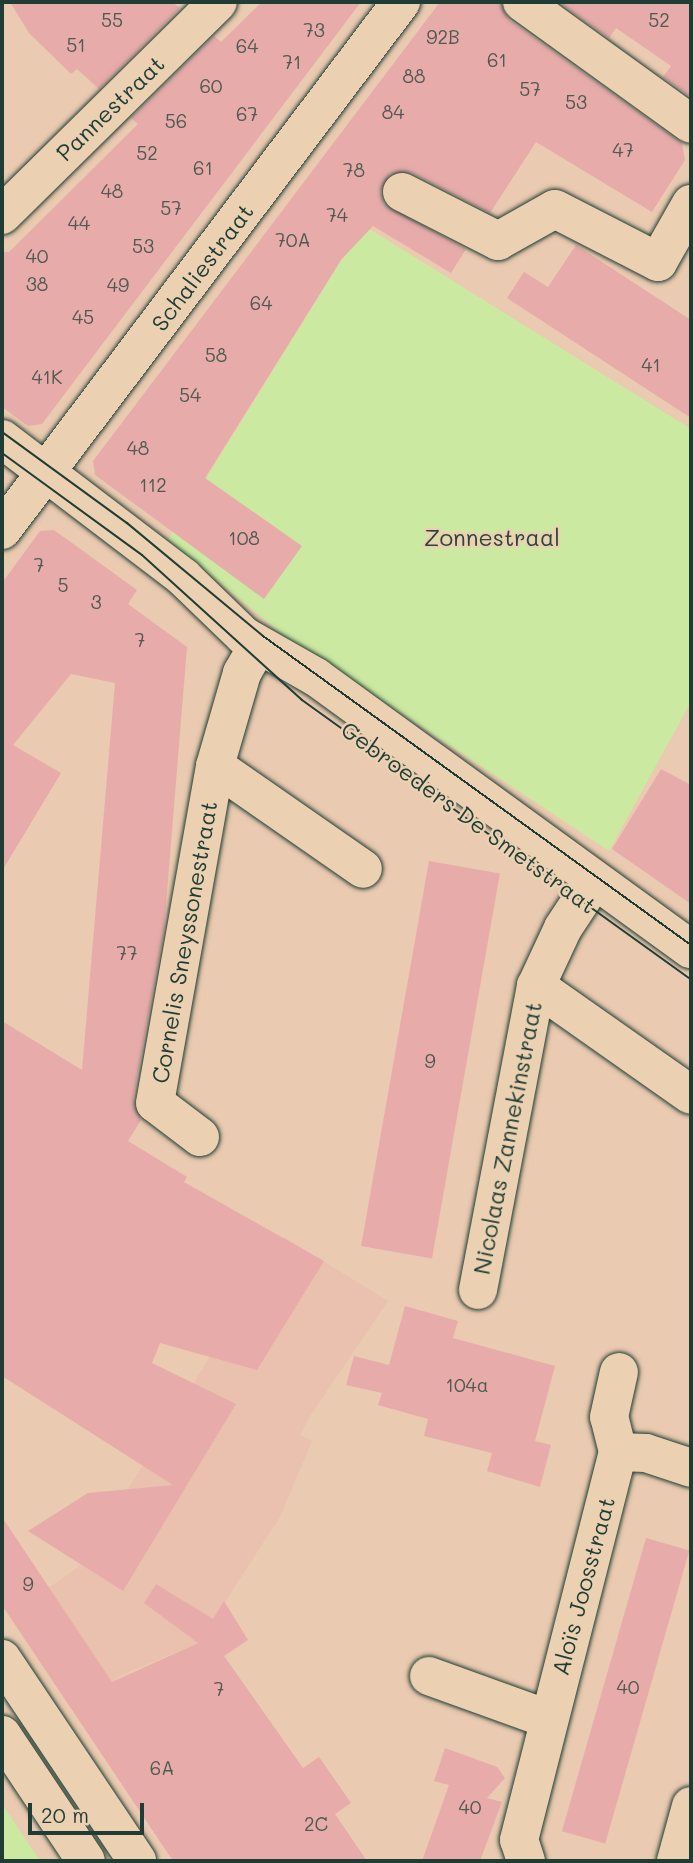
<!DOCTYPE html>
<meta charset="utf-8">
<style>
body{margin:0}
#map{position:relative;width:693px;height:1863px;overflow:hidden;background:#eacab0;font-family:Mali,sans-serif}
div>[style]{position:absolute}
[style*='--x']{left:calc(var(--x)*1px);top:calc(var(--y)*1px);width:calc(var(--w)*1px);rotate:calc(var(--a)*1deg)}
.built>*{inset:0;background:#e9c1ae}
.green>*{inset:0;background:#cce9a1}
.building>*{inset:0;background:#e7acaa;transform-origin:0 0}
.roads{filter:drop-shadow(0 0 2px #1f3d34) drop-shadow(0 0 2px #1f3d34)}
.minor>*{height:38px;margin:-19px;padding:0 19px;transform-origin:19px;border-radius:19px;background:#ebd1b2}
.tram>*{height:2px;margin:-1px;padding:0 1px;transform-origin:1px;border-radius:1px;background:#1f3d34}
span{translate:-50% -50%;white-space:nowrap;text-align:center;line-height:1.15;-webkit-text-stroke:5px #ebd1b2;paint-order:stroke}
.number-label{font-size:19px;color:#515952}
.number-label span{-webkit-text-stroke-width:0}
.street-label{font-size:23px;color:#1f3d34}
.park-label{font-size:23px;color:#284639}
.frame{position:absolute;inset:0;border:4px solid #1f3d34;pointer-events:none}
.scale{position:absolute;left:28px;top:1803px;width:116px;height:32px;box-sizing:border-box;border:4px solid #1f3d34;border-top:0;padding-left:9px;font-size:21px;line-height:24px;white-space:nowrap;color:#1f3d34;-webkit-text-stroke:5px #ebd1b2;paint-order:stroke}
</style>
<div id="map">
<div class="built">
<i style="clip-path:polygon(284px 1237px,388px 1301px,310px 1416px,300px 1435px,312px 1441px,280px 1517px,198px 1643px,122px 1675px,71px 1709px,9px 1616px,81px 1565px)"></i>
</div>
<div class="green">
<i style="clip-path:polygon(363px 225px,691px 429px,691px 702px,609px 851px,283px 635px,168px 540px)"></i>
<i style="clip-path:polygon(2px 1804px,40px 1861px,2px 1861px)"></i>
</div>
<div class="building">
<i style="clip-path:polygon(10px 2px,172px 2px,180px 8px,99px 89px,77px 69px,71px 74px,29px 33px)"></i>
<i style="clip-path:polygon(262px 2px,361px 2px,42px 424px,28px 426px,2px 407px,2px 252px,9px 252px,138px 124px,131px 118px,214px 36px,221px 42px)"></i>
<i style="clip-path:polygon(440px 2px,500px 2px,509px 20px,682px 143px,685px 160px,652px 212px,536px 142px,490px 213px,412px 173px,390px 174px,380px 192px,384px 204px,466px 249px,451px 273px,373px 226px,341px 260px,205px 478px,302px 546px,264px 599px,95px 475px,93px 461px)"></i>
<i style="clip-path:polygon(559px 2px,691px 2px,691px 97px,663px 77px,671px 66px,616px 28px,609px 38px)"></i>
<i style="clip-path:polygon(576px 245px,691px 320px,691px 418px,507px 298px,524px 272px,548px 287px)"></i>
<i style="clip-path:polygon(54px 530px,137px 590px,128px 604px,187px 647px,164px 929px,133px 1099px,141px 1120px,128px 1141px,187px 1177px,184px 1182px,324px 1261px,257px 1370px,160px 1343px,152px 1363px,236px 1404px,123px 1591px,28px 1531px,88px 1493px,173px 1485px,2px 1376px,2px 1021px,82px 1070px,115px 683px,71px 674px,13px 745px,61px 773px,2px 871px,2px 583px,40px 531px)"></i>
<i style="clip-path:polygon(661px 769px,691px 785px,691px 904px,612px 849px)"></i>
<i style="left:429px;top:861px;width:72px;height:391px;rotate:10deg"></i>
<i style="clip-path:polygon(405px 1306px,458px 1321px,453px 1338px,555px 1366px,535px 1441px,551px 1445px,540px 1487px,487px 1471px,492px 1453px,424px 1436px,428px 1419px,378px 1405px,382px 1393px,346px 1385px,354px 1356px,389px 1365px)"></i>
<i style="clip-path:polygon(2px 1517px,112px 1682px,198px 1643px,144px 1603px,156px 1584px,213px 1619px,224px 1601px,248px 1640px,224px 1656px,303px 1768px,319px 1757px,351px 1803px,335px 1814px,367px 1861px,173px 1861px,2px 1605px)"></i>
<i style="left:646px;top:1538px;width:45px;height:305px;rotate:16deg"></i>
<i style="clip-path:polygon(445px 1748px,497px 1767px,505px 1778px,487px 1798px,502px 1802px,480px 1861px,422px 1861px,449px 1785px,434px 1781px)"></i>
</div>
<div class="roads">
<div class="minor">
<i style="--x:522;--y:2;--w:208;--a:35.8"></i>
<i style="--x:402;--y:192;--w:108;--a:27"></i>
<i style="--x:498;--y:241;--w:65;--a:-29.3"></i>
<i style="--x:555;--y:209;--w:116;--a:27.2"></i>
<i style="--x:658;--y:262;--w:67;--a:-60.4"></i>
<i style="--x:2;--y:215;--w:303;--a:-44.6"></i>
<i style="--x:2;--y:439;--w:228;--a:37.3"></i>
<i style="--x:183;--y:577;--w:85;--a:44"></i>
<i style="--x:244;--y:636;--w:83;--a:29.7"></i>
<i style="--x:316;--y:677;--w:463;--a:36"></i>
<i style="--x:2;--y:530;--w:662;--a:-52.92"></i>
<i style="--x:215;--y:766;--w:180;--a:34.8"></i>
<i style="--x:536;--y:986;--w:189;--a:35.1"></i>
<i style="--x:200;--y:1137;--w:56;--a:-142.9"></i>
<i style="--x:155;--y:1103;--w:342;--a:-79.9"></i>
<i style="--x:215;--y:766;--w:97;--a:-73.8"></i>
<i style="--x:242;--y:673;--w:32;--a:-60"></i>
<i style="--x:478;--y:1290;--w:309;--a:-79.2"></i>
<i style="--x:536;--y:986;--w:64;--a:-65"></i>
<i style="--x:563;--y:928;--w:56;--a:-56.6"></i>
<i style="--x:618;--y:1452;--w:28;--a:2"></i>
<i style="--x:646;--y:1453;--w:47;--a:18.4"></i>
<i style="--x:2;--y:1659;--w:243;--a:56.2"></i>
<i style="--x:429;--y:1676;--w:127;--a:19.9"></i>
<i style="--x:2;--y:1735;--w:151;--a:56.3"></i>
<i style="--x:526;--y:1861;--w:22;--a:-108"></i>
<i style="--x:519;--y:1840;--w:400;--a:-75.7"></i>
<i style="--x:618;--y:1452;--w:36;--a:-104"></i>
<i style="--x:609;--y:1417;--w:46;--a:-77.5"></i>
<i style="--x:676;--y:1861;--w:57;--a:-74.7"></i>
</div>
</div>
<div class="tram">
<i style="--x:2;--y:432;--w:155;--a:36.1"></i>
<i style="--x:127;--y:523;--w:177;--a:39.7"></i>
<i style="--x:263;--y:636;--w:528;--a:35.83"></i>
<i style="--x:2;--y:453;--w:173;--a:36.1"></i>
<i style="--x:142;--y:555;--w:216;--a:42.2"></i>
<i style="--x:302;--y:700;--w:479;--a:35.7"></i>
</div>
<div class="number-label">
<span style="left:112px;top:20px">55</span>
<span style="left:659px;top:20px">52</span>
<span style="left:314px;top:30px">73</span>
<span style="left:443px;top:37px">92B</span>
<span style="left:76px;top:45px">51</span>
<span style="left:247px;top:46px">64</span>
<span style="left:497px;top:60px">61</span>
<span style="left:292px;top:62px">71</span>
<span style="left:414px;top:76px">88</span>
<span style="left:211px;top:86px">60</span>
<span style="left:530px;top:89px">57</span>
<span style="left:576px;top:102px">53</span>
<span style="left:393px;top:112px">84</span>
<span style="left:247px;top:114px">67</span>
<span style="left:176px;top:121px">56</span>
<span style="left:623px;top:150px">47</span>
<span style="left:147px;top:153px">52</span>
<span style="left:203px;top:168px">61</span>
<span style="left:354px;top:170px">78</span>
<span style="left:112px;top:191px">48</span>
<span style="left:171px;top:208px">57</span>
<span style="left:337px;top:215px">74</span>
<span style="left:79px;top:223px">44</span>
<span style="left:293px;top:240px">70A</span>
<span style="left:143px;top:246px">53</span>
<span style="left:37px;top:256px">40</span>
<span style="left:37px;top:284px">38</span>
<span style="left:118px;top:285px">49</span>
<span style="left:261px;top:303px">64</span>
<span style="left:83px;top:317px">45</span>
<span style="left:216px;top:355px">58</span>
<span style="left:651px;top:365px">41</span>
<span style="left:47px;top:377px">41K</span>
<span style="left:190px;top:395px">54</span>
<span style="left:138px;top:448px">48</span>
<span style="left:153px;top:485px">112</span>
<span style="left:244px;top:538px">108</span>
<span style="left:39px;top:565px">7</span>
<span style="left:63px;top:585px">5</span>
<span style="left:96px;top:602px">3</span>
<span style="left:140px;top:640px">7</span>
<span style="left:127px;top:953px">77</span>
<span style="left:430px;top:1061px">9</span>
<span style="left:467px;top:1385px">104a</span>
<span style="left:28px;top:1584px">9</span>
<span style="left:628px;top:1687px">40</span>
<span style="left:219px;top:1689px">7</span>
<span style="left:162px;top:1768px">6A</span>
<span style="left:470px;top:1807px">40</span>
<span style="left:316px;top:1824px">2C</span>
</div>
<div class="street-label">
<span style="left:110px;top:108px;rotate:-44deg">Pannestraat</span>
<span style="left:202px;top:267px;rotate:-53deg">Schaliestraat</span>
<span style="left:469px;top:817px;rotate:36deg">Gebroeders De Smetstraat</span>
<span style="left:184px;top:942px;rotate:-80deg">Cornelis Sneyssonestraat</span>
<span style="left:507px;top:1138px;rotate:-79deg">Nicolaas Zannekinstraat</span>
<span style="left:583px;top:1586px;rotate:-75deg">Aloïs Joosstraat</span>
</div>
<div class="park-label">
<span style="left:492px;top:537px">Zonnestraal</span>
</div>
<div class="frame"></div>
<div class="scale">20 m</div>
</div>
